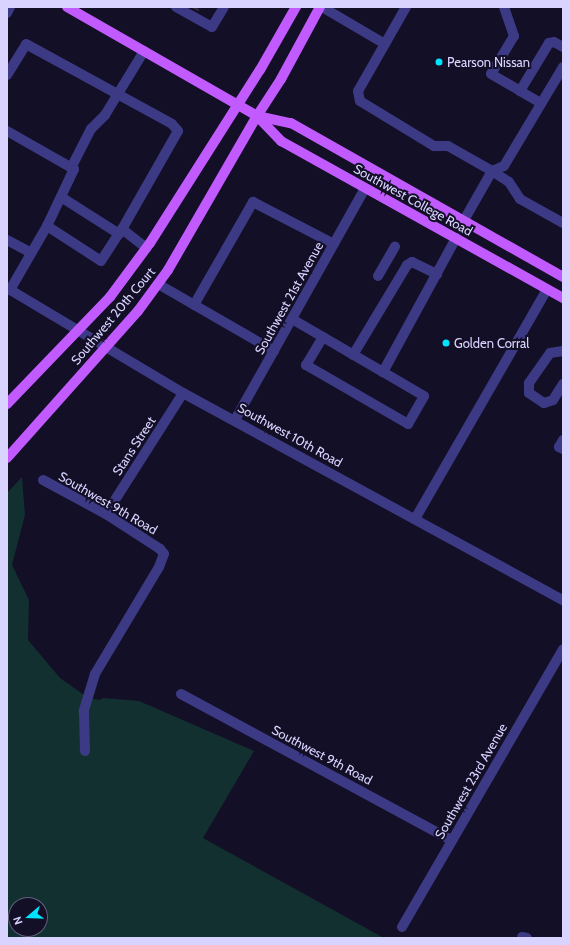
<!DOCTYPE html>
<style>
body{margin:0}
#map{position:relative;width:570px;height:945px;overflow:hidden;background:#130f26;font-family:Cabin,sans-serif}
div>[style]{position:absolute}
[style*='--x']{left:calc(var(--x)*1px);top:calc(var(--y)*1px);width:calc(var(--w)*1px);rotate:calc(var(--a)*1deg)}
.green>*{inset:0;background:#12302f}
.minor-tunnel>*{height:10px;margin-top:-5px;transform-origin:0;background:repeating-linear-gradient(90deg,#312d47 0 10px,transparent 0 15px)}
.minor>*{height:10px;margin:-5px;padding:0 5px;transform-origin:5px;border-radius:5px;background:#3d3a85}
.major>*{height:10px;margin:-5px;padding:0 5px;transform-origin:5px;border-radius:5px;background:#c25bff}
.dots>*{width:11px;height:11px;translate:-50% -50%;box-sizing:border-box;border:2px solid #130f26;border-radius:50%}
span{translate:-50% -50%;white-space:nowrap;text-align:center;line-height:1.15;-webkit-text-stroke:4px #130f26;paint-order:stroke}
.poi-label{font-size:13px;color:#d9d4ff}
.left{translate:0 -50%;text-align:left}
.street-label{font-size:13px;color:#d9d4ff}
.frame{position:absolute;inset:0;border:8px solid #d9d4ff;pointer-events:none}
.north{position:absolute;left:8px;top:897px;width:40px;height:40px;box-sizing:border-box;background:#130f26;border:1px solid #625e7d;border-radius:50%;rotate:251deg;font-size:11px;font-weight:700;line-height:16px;text-align:center;color:#d9d4ff}
.north::after{content:'';display:block;margin:auto;width:14px;height:18px;background:#00e5ff;clip-path:polygon(50% 0,100% 100%,50% 72%,0 100%)}
</style>
<div id="map">
<div class="green">
<i style="clip-path:polygon(evenodd,22px 477px,25px 515px,12px 565px,29px 600px,28px 640px,60px 678px,87px 697px,99px 700px,104px 698px,139px 701px,254px 751px,203px 838px,384px 938px,7px 938px,7px 493px,22px 477px,16px 905px,40px 905px,40px 929px,16px 929px,16px 905px)"></i>
</div>
<div class="minor-tunnel">
<i style="--x:194;--y:9;--w:2;--a:-63"></i>
</div>
<div class="minor">
<i style="--x:176;--y:7;--w:41;--a:29.1"></i>
<i style="--x:212;--y:27;--w:23;--a:-59"></i>
<i style="--x:322;--y:7;--w:73;--a:30.4"></i>
<i style="--x:406;--y:7;--w:97;--a:119.7"></i>
<i style="--x:358;--y:91;--w:10;--a:79"></i>
<i style="--x:360;--y:101;--w:87;--a:31.3"></i>
<i style="--x:434;--y:146;--w:14;--a:0"></i>
<i style="--x:448;--y:146;--w:51;--a:29.6"></i>
<i style="--x:492;--y:171;--w:20;--a:33"></i>
<i style="--x:509;--y:182;--w:20;--a:57"></i>
<i style="--x:520;--y:199;--w:49;--a:29.2"></i>
<i style="--x:504;--y:7;--w:31;--a:71"></i>
<i style="--x:514;--y:36;--w:44;--a:121.2"></i>
<i style="--x:491;--y:74;--w:34;--a:30"></i>
<i style="--x:520;--y:91;--w:56;--a:-58.9"></i>
<i style="--x:549;--y:43;--w:5;--a:-11"></i>
<i style="--x:554;--y:42;--w:10;--a:29"></i>
<i style="--x:7;--y:13;--w:7;--a:-63"></i>
<i style="--x:7;--y:75;--w:36;--a:-58"></i>
<i style="--x:26;--y:44;--w:166;--a:28.7"></i>
<i style="--x:172;--y:124;--w:9;--a:49"></i>
<i style="--x:178;--y:131;--w:113;--a:119.7"></i>
<i style="--x:520;--y:91;--w:24;--a:30"></i>
<i style="--x:7;--y:131;--w:77;--a:29.6"></i>
<i style="--x:74;--y:169;--w:63;--a:115.3"></i>
<i style="--x:71;--y:168;--w:44;--a:-62.9"></i>
<i style="--x:91;--y:129;--w:20;--a:-45"></i>
<i style="--x:105;--y:115;--w:75;--a:-58.6"></i>
<i style="--x:61;--y:197;--w:69;--a:32.5"></i>
<i style="--x:463;--y:222;--w:59;--a:-60.4"></i>
<i style="--x:492;--y:171;--w:13;--a:-23"></i>
<i style="--x:504;--y:166;--w:115;--a:-59.2"></i>
<i style="--x:7;--y:240;--w:27;--a:28"></i>
<i style="--x:378;--y:276;--w:34;--a:-60"></i>
<i style="--x:158;--y:284;--w:134;--a:30"></i>
<i style="--x:7;--y:288;--w:205;--a:30.8"></i>
<i style="--x:183;--y:393;--w:433;--a:28.6"></i>
<i style="--x:10;--y:290;--w:74;--a:-60"></i>
<i style="--x:47;--y:226;--w:64;--a:32.9"></i>
<i style="--x:101;--y:261;--w:38;--a:-57"></i>
<i style="--x:122;--y:229;--w:31;--a:38"></i>
<i style="--x:194;--y:305;--w:119;--a:-60.2"></i>
<i style="--x:253;--y:202;--w:91;--a:27.4"></i>
<i style="--x:292;--y:319;--w:105;--a:30.2"></i>
<i style="--x:383;--y:372;--w:153;--a:-61.4"></i>
<i style="--x:323;--y:337;--w:33;--a:121"></i>
<i style="--x:306;--y:365;--w:118;--a:30"></i>
<i style="--x:408;--y:424;--w:32;--a:-60"></i>
<i style="--x:424;--y:396;--w:48;--a:-149.7"></i>
<i style="--x:563;--y:351;--w:13;--a:171"></i>
<i style="--x:550;--y:353;--w:37;--a:125"></i>
<i style="--x:529;--y:383;--w:10;--a:90"></i>
<i style="--x:529;--y:393;--w:18;--a:34"></i>
<i style="--x:544;--y:403;--w:9;--a:-18"></i>
<i style="--x:553;--y:400;--w:19;--a:-58"></i>
<i style="--x:353;--y:355;--w:105;--a:-59"></i>
<i style="--x:407;--y:265;--w:6;--a:-31"></i>
<i style="--x:412;--y:262;--w:28;--a:26"></i>
<i style="--x:235;--y:420;--w:266;--a:-60.7"></i>
<i style="--x:563;--y:440;--w:8;--a:120"></i>
<i style="--x:559;--y:447;--w:4;--a:27"></i>
<i style="--x:43;--y:480;--w:72;--a:28.4"></i>
<i style="--x:106;--y:514;--w:64;--a:32.9"></i>
<i style="--x:160;--y:549;--w:6;--a:51"></i>
<i style="--x:164;--y:554;--w:14;--a:111"></i>
<i style="--x:159;--y:567;--w:125;--a:120.9"></i>
<i style="--x:95;--y:674;--w:39;--a:107"></i>
<i style="--x:84;--y:711;--w:40;--a:88.6"></i>
<i style="--x:106;--y:514;--w:143;--a:-57.5"></i>
<i style="--x:415;--y:519;--w:265;--a:-60.1"></i>
<i style="--x:181;--y:694;--w:307;--a:28.4"></i>
<i style="--x:402;--y:927;--w:321;--a:-59.9"></i>
<i style="--x:522;--y:937;--w:5;--a:11"></i>
</div>
<div class="major">
<i style="--x:67;--y:7;--w:219;--a:29.8"></i>
<i style="--x:257;--y:116;--w:35;--a:46"></i>
<i style="--x:281;--y:141;--w:323;--a:29.1"></i>
<i style="--x:257;--y:116;--w:35;--a:12"></i>
<i style="--x:291;--y:123;--w:313;--a:29.5"></i>
<i style="--x:7;--y:404;--w:149;--a:-46.1"></i>
<i style="--x:110;--y:297;--w:67;--a:-53.5"></i>
<i style="--x:150;--y:243;--w:205;--a:-57.6"></i>
<i style="--x:260;--y:70;--w:73;--a:-60.3"></i>
<i style="--x:7;--y:458;--w:197;--a:-48.3"></i>
<i style="--x:138;--y:311;--w:51;--a:-53.8"></i>
<i style="--x:168;--y:270;--w:178;--a:-60"></i>
<i style="--x:257;--y:116;--w:44;--a:-57"></i>
<i style="--x:281;--y:79;--w:82;--a:-61.6"></i>
</div>
<div class="dots">
<i style="left:439px;top:62px;background:#00e5ff"></i>
<i style="left:446px;top:343px;background:#00e5ff"></i>
</div>
<div class="poi-label">
<span class="left" style="left:447px;top:62px">Pearson Nissan</span>
<span class="left" style="left:454px;top:343px">Golden Corral</span>
</div>
<div class="street-label">
<span style="left:413px;top:200px;rotate:29deg">Southwest College Road</span>
<span style="left:289px;top:298px;rotate:-61deg">Southwest 21st Avenue</span>
<span style="left:113px;top:316px;rotate:-50deg">Southwest 20th Court</span>
<span style="left:290px;top:435px;rotate:29deg">Southwest 10th Road</span>
<span style="left:134px;top:446px;rotate:-57deg">Stans Street</span>
<span style="left:108px;top:503px;rotate:30deg">Southwest 9th Road</span>
<span style="left:322px;top:755px;rotate:28deg">Southwest 9th Road</span>
<span style="left:471px;top:781px;rotate:-60deg">Southwest 23rd Avenue</span>
</div>
<div class="frame"></div>
<div class="north">N</div>
</div>
